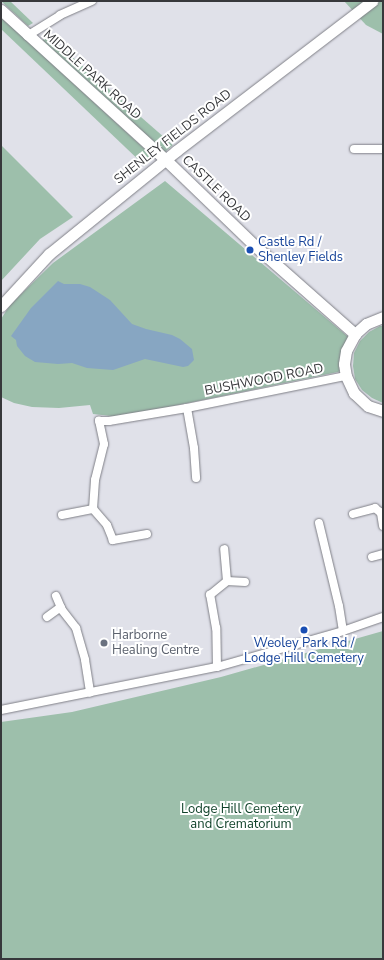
<!DOCTYPE html>
<style>
body{margin:0}
#map{position:relative;width:384px;height:960px;overflow:hidden;background:#e0e1e9;font-family:"Nunito Sans",sans-serif}
div>[style]{position:absolute}
[style*='--x']{left:calc(var(--x)*1px);top:calc(var(--y)*1px);width:calc(var(--w)*1px);rotate:calc(var(--a)*1deg)}
.green>*{inset:0;background:#9dbfab}
.water>*{inset:0;background:#87a6c2}
.roads{filter:drop-shadow(0 0 1px #7e7f86) drop-shadow(0 0 1px #7e7f86)}
.street>*{height:8px;margin:-4px;padding:0 4px;transform-origin:4px;border-radius:4px;background:#fff}
.secondary>*{height:11px;margin:-5.5px;padding:0 5.5px;transform-origin:5.5px;border-radius:5.5px;background:#fff}
.dots>*{width:11px;height:11px;translate:-50% -50%;box-sizing:border-box;border:2px solid #fff;border-radius:50%}
span{translate:-50% -50%;white-space:nowrap;text-align:center;line-height:1.15;-webkit-text-stroke:4px #fff;paint-order:stroke}
.street-label{font-size:13px;color:#37383b}
.transit-label{font-size:13px;color:#164399}
.left{translate:0 -50%;text-align:left}
.worship-label{font-size:13px;color:#5b616d}
.park-label{font-size:13px;color:#10422a}
.frame{position:absolute;inset:0;border:2px solid #37383b;pointer-events:none}
</style>
<div id="map">
<div class="green">
<i style="clip-path:polygon(1px 1px,10px 1px,33px 23px,28px 26px)"></i>
<i style="clip-path:polygon(344px 1px,383px 1px,383px 34px,366px 25px)"></i>
<i style="clip-path:polygon(1px 17px,148px 152px,150px 161px,145px 166px,1px 29px)"></i>
<i style="clip-path:polygon(47px 35px,173px 145px,165px 152px,42px 41px)"></i>
<i style="clip-path:polygon(1px 145px,73px 217px,40px 239px,1px 281px)"></i>
<i style="clip-path:polygon(165px 181px,353px 341px,343px 369px,338px 372px,120px 417px,93px 414px,90px 405px,59px 408px,32px 407px,14px 403px,1px 397px,1px 319px,10px 305px,53px 263px)"></i>
<i style="clip-path:polygon(380px 326px,383px 326px,383px 403px,372px 398px,362px 390px,355px 379px,353px 366px,354px 353px,360px 341px,369px 332px)"></i>
<i style="clip-path:polygon(383px 631px,383px 959px,1px 959px,1px 722px,72px 712px,221px 677px)"></i>
</div>
<div class="water">
<i style="clip-path:polygon(58px 281px,64px 284px,80px 284px,90px 287px,110px 300px,132px 324px,146px 329px,172px 335px,180px 339px,192px 349px,194px 360px,188px 366px,183px 367px,145px 359px,113px 370px,87px 368px,72px 363px,58px 364px,35px 362px,25px 356px,17px 346px,16px 340px,11px 336px,31px 308px)"></i>
</div>
<div class="roads">
<div class="street">
<i style="--x:27;--y:36;--w:39;--a:-32"></i>
<i style="--x:60;--y:15;--w:35;--a:-24"></i>
<i style="--x:354;--y:149;--w:29;--a:0"></i>
<i style="--x:187;--y:408;--w:41;--a:80.1"></i>
<i style="--x:194;--y:448;--w:30;--a:86"></i>
<i style="--x:383;--y:512;--w:2;--a:153"></i>
<i style="--x:381;--y:513;--w:13;--a:81"></i>
<i style="--x:353;--y:514;--w:23;--a:-15"></i>
<i style="--x:375;--y:508;--w:8;--a:40"></i>
<i style="--x:62;--y:515;--w:32;--a:-11"></i>
<i style="--x:319;--y:523;--w:85;--a:76.5"></i>
<i style="--x:339;--y:606;--w:25;--a:81"></i>
<i style="--x:147;--y:534;--w:35;--a:170"></i>
<i style="--x:113;--y:540;--w:16;--a:-112"></i>
<i style="--x:107;--y:525;--w:21;--a:-131"></i>
<i style="--x:93;--y:509;--w:29;--a:-86"></i>
<i style="--x:95;--y:480;--w:37;--a:-76"></i>
<i style="--x:104;--y:444;--w:24;--a:-102"></i>
<i style="--x:99;--y:421;--w:10;--a:0"></i>
<i style="--x:109;--y:421;--w:79;--a:-9.5"></i>
<i style="--x:187;--y:408;--w:162;--a:-11.4"></i>
<i style="--x:372;--y:557;--w:11;--a:-15"></i>
<i style="--x:227;--y:581;--w:18;--a:3"></i>
<i style="--x:56;--y:596;--w:15;--a:67"></i>
<i style="--x:62;--y:610;--w:23;--a:52"></i>
<i style="--x:76;--y:628;--w:33;--a:74"></i>
<i style="--x:85;--y:660;--w:33;--a:81"></i>
<i style="--x:47;--y:617;--w:17;--a:-36"></i>
<i style="--x:217;--y:667;--w:39;--a:-91"></i>
<i style="--x:216;--y:628;--w:34;--a:-100"></i>
<i style="--x:210;--y:595;--w:22;--a:-39"></i>
<i style="--x:227;--y:581;--w:32;--a:-95"></i>
<i style="--x:1;--y:710;--w:220;--a:-11.3"></i>
<i style="--x:217;--y:667;--w:131;--a:-15.9"></i>
<i style="--x:343;--y:631;--w:42;--a:-19.3"></i>
</div>
<div class="secondary">
<i style="--x:1;--y:10;--w:223;--a:42.3"></i>
<i style="--x:166;--y:160;--w:122;--a:44"></i>
<i style="--x:254;--y:245;--w:135;--a:41.4"></i>
<i style="--x:1;--y:306;--w:71;--a:-47.3"></i>
<i style="--x:49;--y:254;--w:164;--a:-39"></i>
<i style="--x:176;--y:151;--w:247;--a:-37.4"></i>
<i style="--x:383;--y:317;--w:18;--a:158"></i>
<i style="--x:366;--y:324;--w:15;--a:138"></i>
<i style="--x:355;--y:334;--w:19;--a:118"></i>
<i style="--x:346;--y:351;--w:13;--a:99"></i>
<i style="--x:344;--y:364;--w:12;--a:81"></i>
<i style="--x:346;--y:376;--w:19;--a:65"></i>
<i style="--x:354;--y:393;--w:19;--a:43"></i>
<i style="--x:368;--y:406;--w:16;--a:18"></i>
</div>
</div>
<div class="dots">
<i style="left:250px;top:250px;background:#1a4fb4"></i>
<i style="left:304px;top:630px;background:#1a4fb4"></i>
<i style="left:104px;top:643px;background:#6b7280"></i>
</div>
<div class="street-label">
<span style="left:92px;top:75px;rotate:42deg">MIDDLE PARK ROAD</span>
<span style="left:173px;top:137px;rotate:-38deg">SHENLEY FIELDS ROAD</span>
<span style="left:216px;top:189px;rotate:44deg">CASTLE ROAD</span>
<span style="left:264px;top:380px;rotate:-11deg">BUSHWOOD ROAD</span>
</div>
<div class="transit-label">
<span class="left" style="left:258px;top:250px">Castle Rd /<br>Shenley Fields</span>
<span style="left:304px;top:651px">Weoley Park Rd /<br>Lodge Hill Cemetery</span>
</div>
<div class="worship-label">
<span class="left" style="left:112px;top:643px">Harborne<br>Healing Centre</span>
</div>
<div class="park-label">
<span style="left:241px;top:817px">Lodge Hill Cemetery<br>and Crematorium</span>
</div>
<div class="frame"></div>
</div>
